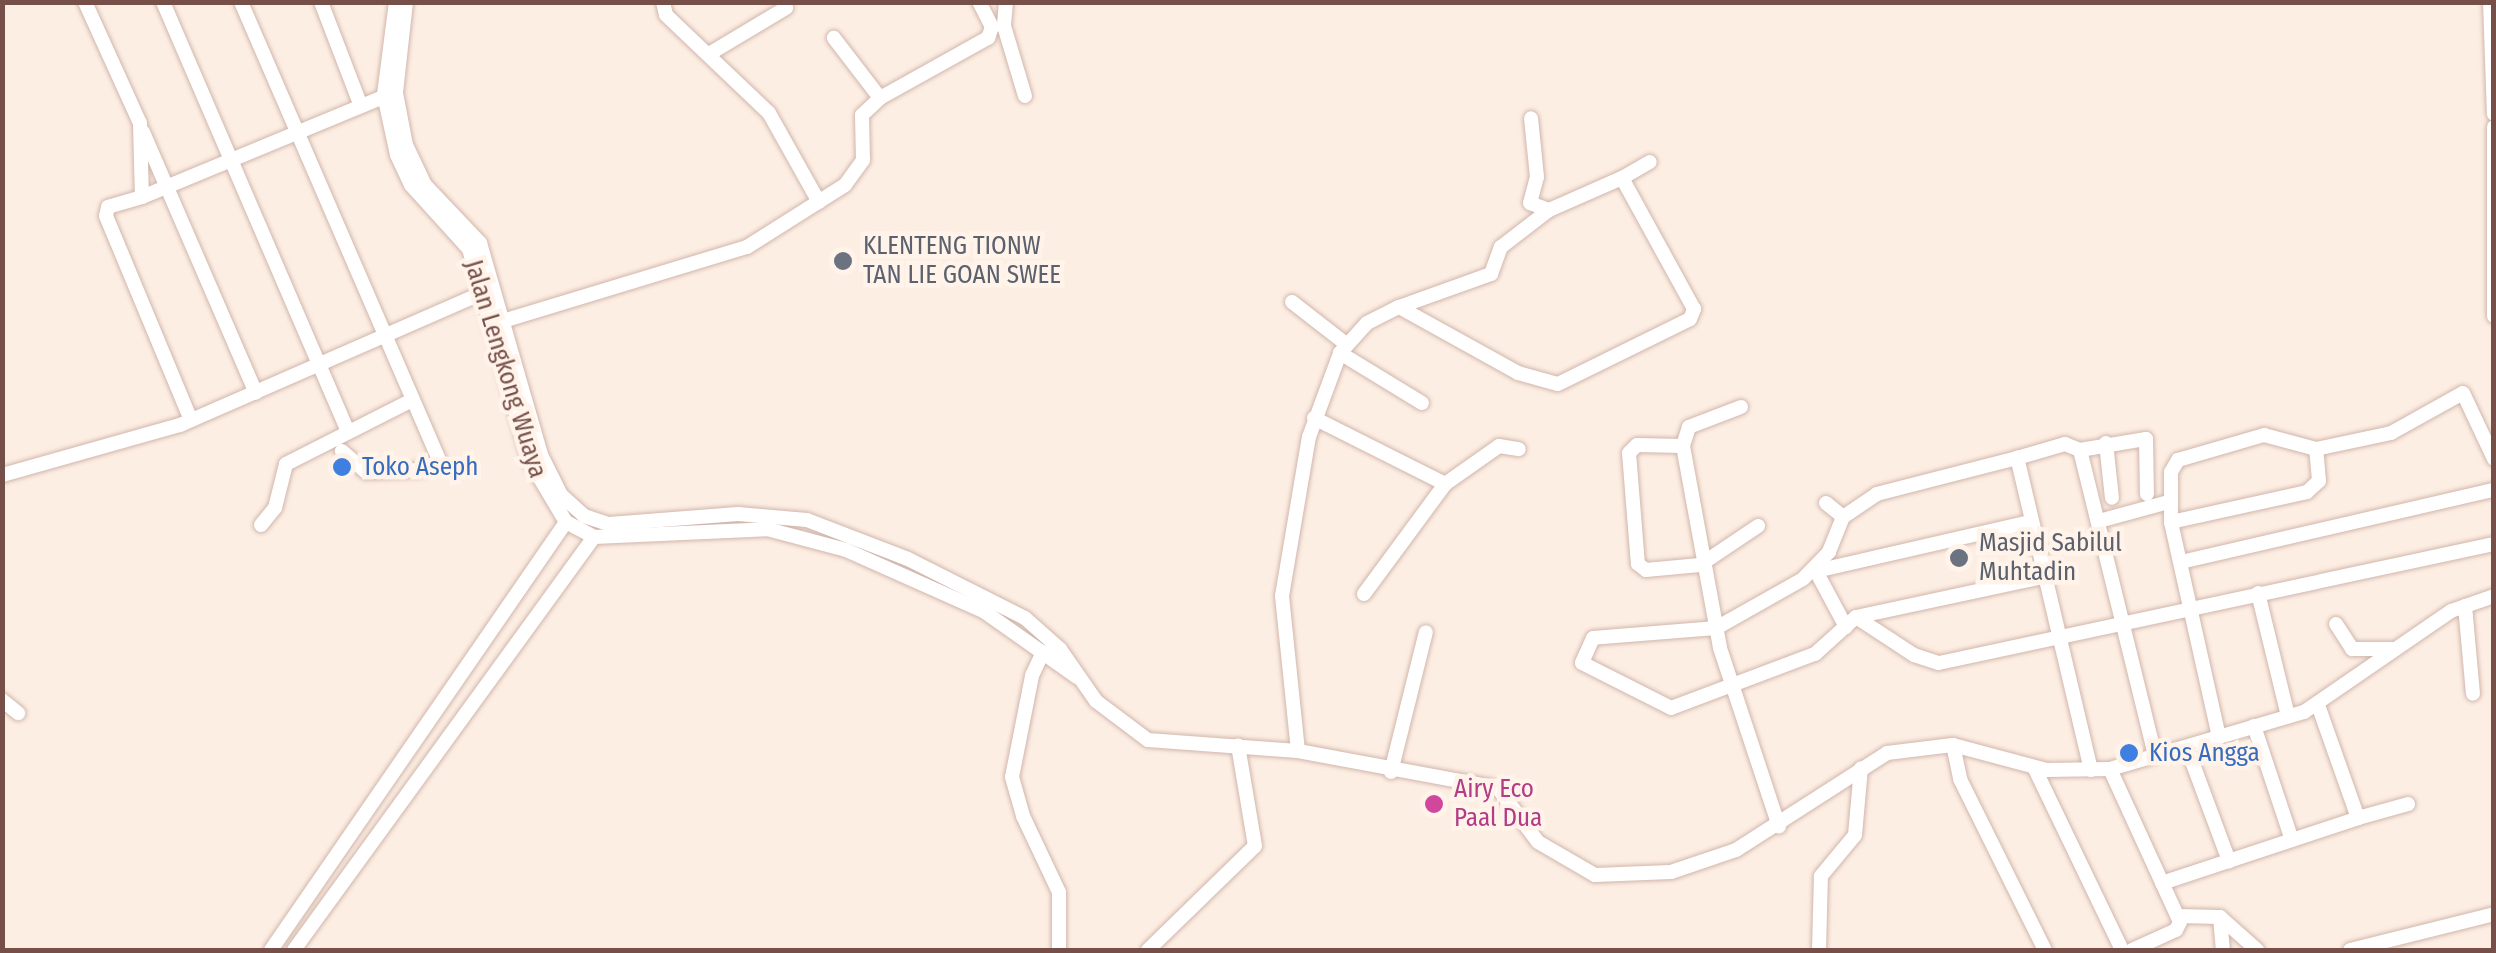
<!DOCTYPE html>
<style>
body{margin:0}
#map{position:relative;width:2496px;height:953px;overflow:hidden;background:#fdeee3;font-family:"Fira Sans Condensed",sans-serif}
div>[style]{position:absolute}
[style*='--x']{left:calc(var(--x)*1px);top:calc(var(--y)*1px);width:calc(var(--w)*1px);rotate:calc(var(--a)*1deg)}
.roads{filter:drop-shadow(0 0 2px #d1b6ac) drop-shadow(0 0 2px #d1b6ac)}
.street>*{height:14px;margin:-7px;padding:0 7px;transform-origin:7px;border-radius:7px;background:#fff}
.dots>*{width:28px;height:28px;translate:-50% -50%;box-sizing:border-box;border:5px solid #fff3ea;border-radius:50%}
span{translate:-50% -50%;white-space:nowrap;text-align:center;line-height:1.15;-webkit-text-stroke:9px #fff3ea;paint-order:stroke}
.worship-label{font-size:25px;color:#5b616d}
.left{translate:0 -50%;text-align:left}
.street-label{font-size:25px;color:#765048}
.shop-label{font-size:25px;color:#366cbe}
.hotel-label{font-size:25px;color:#b23c85}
.frame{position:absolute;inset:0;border:5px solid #765048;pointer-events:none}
</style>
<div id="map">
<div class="roads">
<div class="street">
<i style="--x:85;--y:2;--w:133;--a:65.6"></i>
<i style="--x:140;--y:123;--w:74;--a:88.5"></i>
<i style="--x:142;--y:197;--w:35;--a:164"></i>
<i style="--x:108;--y:207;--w:9;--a:103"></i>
<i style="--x:106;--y:216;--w:221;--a:67.4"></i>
<i style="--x:163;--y:2;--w:467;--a:66.7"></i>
<i style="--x:241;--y:2;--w:501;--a:66.61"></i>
<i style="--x:440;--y:462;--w:22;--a:158"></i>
<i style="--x:420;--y:470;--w:54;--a:177.9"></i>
<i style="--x:366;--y:472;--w:32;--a:-139"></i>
<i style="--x:321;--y:2;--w:111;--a:69"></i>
<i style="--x:396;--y:2;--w:94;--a:97.4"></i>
<i style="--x:384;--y:95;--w:61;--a:77.8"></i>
<i style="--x:397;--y:155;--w:33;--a:65"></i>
<i style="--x:411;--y:185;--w:86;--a:47.8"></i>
<i style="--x:469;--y:249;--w:219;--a:74.1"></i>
<i style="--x:529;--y:460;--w:72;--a:59.2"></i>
<i style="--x:566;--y:522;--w:32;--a:28"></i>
<i style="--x:594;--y:537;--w:173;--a:-2.6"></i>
<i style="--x:767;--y:529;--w:82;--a:14.9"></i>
<i style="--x:846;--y:550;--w:152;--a:24"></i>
<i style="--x:985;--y:612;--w:113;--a:35.2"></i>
<i style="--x:406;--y:2;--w:92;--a:96.3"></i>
<i style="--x:396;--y:93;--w:53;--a:79.1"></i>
<i style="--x:406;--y:145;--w:44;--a:64.6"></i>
<i style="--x:425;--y:185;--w:80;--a:46.5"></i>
<i style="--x:480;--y:243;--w:221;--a:73.9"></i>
<i style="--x:541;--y:455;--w:45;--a:63.4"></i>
<i style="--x:561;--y:495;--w:31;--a:42"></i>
<i style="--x:584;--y:516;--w:26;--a:18"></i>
<i style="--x:609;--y:524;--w:129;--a:-4.4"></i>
<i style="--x:738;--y:514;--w:69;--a:5"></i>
<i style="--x:807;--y:520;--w:108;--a:21.1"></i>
<i style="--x:908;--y:559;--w:131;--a:26.8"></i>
<i style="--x:1025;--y:618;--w:47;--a:41.5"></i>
<i style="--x:1060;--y:649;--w:63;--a:55.3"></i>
<i style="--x:1096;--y:701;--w:65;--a:36.9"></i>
<i style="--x:1148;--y:740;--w:150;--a:4.2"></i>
<i style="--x:1298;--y:751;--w:203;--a:10.5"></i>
<i style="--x:1498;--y:788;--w:67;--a:53.5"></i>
<i style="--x:1538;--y:842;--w:66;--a:30.1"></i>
<i style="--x:1595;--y:875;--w:76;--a:-2.3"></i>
<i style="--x:1671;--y:872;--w:69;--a:-18.7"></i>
<i style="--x:1736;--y:850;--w:179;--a:-32.7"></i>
<i style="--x:1887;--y:753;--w:66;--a:-6.9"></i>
<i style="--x:1953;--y:745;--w:97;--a:14.9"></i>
<i style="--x:2047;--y:770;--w:63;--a:-0.9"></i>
<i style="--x:2110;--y:769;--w:202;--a:-16.4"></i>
<i style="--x:2304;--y:712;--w:178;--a:-34.5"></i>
<i style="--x:2451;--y:611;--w:46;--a:-19.2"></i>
<i style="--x:663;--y:2;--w:13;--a:77"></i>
<i style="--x:666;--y:15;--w:142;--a:43.6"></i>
<i style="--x:769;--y:113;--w:102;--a:60.7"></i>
<i style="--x:1006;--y:2;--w:24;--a:95"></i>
<i style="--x:1004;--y:26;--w:73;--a:73.3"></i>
<i style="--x:2490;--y:2;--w:112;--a:88"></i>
<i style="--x:709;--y:54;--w:90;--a:-30.9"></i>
<i style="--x:880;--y:98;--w:124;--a:-29.1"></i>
<i style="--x:988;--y:38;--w:12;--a:-70"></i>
<i style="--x:992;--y:27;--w:28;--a:-117"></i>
<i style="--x:2494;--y:127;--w:189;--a:90"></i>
<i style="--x:143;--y:132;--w:284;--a:66.6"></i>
<i style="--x:142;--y:197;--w:269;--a:-22.5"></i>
<i style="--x:1549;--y:210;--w:80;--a:-23.7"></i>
<i style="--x:1292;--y:302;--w:68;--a:37.9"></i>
<i style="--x:1399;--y:307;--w:98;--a:-19.7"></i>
<i style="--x:1491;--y:274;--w:29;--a:-70"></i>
<i style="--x:1501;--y:247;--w:61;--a:-37.6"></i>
<i style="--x:1549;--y:210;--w:20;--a:-160"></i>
<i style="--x:1530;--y:203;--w:27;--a:-75"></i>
<i style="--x:1537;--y:177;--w:59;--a:-95.8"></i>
<i style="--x:503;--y:321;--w:255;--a:-16.9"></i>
<i style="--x:747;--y:247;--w:116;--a:-32.3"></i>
<i style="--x:845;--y:185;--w:31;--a:-54"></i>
<i style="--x:863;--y:160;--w:45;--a:-91.3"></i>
<i style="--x:862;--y:115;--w:25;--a:-43"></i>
<i style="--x:880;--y:98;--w:76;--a:-127.5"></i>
<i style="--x:1340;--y:353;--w:96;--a:31.4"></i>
<i style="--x:1741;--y:407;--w:56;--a:159"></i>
<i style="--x:1689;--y:427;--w:20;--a:108"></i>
<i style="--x:1683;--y:446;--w:205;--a:79.6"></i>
<i style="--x:1720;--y:648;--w:188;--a:71.7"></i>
<i style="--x:1314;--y:418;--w:147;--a:26.7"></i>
<i style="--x:2106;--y:443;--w:55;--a:83.8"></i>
<i style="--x:1683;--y:446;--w:46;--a:-178.8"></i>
<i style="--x:1637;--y:445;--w:11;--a:135"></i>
<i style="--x:1629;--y:453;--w:111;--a:85.4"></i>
<i style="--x:1638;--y:564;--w:10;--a:37"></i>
<i style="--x:1646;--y:570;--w:54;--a:-5.3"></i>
<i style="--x:1700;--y:565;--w:70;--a:-33.9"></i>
<i style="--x:2080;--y:450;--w:67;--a:-9.5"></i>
<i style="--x:2146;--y:439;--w:55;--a:89"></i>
<i style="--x:2017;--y:458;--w:145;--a:165.6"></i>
<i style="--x:1877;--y:494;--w:41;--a:145.9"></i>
<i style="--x:1843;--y:517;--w:38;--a:112"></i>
<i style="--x:1829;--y:552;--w:37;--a:134"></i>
<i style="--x:1803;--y:579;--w:100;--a:150.6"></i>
<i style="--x:1716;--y:628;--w:123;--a:175.4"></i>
<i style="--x:1593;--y:638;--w:27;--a:114"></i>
<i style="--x:1582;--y:663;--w:100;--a:26.8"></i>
<i style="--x:1671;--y:708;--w:154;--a:-20.6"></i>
<i style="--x:1815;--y:654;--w:55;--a:-42.1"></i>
<i style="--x:1856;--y:617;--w:195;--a:-12.1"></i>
<i style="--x:2;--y:475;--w:185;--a:-15.7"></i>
<i style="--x:180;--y:425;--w:330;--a:-23.6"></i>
<i style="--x:1826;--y:503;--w:22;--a:39"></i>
<i style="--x:2099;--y:521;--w:73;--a:-15.2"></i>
<i style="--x:2171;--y:522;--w:139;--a:-12.4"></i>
<i style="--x:2307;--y:492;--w:16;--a:-43"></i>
<i style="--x:2319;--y:481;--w:32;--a:-95"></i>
<i style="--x:261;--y:525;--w:22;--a:-51"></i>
<i style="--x:275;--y:508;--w:45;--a:-76"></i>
<i style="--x:286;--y:464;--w:141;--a:-26.9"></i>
<i style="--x:2181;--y:562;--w:321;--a:-13"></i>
<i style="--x:2258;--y:593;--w:127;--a:76.3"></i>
<i style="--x:1364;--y:594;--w:137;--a:-53.6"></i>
<i style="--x:1445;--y:484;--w:66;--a:-35.1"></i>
<i style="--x:1499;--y:446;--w:20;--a:9"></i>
<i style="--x:2465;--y:606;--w:88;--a:84.8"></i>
<i style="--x:1856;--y:617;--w:69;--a:33.2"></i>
<i style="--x:1914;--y:655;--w:26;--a:18"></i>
<i style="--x:1939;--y:663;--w:568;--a:-12.1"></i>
<i style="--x:2336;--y:624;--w:30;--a:57"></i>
<i style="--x:2352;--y:649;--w:43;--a:0"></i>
<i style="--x:1846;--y:627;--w:64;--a:-118.2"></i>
<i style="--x:1816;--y:571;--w:220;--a:-12.9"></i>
<i style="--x:1043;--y:652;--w:26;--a:115"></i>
<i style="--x:1032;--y:676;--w:103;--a:101.2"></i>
<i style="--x:1012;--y:777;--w:41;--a:74.2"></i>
<i style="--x:1023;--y:816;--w:84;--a:64.7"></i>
<i style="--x:1059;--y:892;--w:58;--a:90"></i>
<i style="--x:2;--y:700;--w:21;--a:39"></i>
<i style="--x:2254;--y:726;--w:120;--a:71.6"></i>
<i style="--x:2219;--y:737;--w:220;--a:-102.6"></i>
<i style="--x:2171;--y:522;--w:50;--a:-90"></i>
<i style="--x:2171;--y:472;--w:14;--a:-60"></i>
<i style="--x:2178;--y:460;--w:90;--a:-16.2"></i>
<i style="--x:2264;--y:435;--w:54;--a:15.1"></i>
<i style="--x:2316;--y:449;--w:77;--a:-12"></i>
<i style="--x:2391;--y:433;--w:82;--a:-29.1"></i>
<i style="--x:2463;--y:393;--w:73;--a:64.8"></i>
<i style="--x:1953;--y:745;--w:35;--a:78"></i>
<i style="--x:1960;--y:779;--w:191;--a:63.6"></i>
<i style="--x:2187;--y:748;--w:121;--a:69.6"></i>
<i style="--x:1298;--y:751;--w:156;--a:-95.9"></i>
<i style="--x:1282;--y:596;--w:161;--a:-80.4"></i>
<i style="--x:1309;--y:437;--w:90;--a:-69.7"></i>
<i style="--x:1340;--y:353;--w:40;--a:-48"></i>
<i style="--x:1367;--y:323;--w:36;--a:-27"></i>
<i style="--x:1399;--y:307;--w:136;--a:29"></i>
<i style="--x:1518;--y:373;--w:41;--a:15.4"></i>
<i style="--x:1558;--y:384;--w:147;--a:-26.2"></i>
<i style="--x:1690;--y:319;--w:11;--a:-68"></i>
<i style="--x:1694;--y:309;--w:149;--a:-118.8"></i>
<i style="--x:1622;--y:178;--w:32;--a:-30"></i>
<i style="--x:2034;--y:767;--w:203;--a:64.3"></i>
<i style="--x:2110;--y:769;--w:168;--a:65.4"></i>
<i style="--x:2180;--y:922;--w:9;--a:117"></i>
<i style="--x:2176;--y:930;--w:48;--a:155.6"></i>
<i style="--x:2091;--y:770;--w:321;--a:-103.3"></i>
<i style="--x:2017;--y:458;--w:50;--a:-16.3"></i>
<i style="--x:2065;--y:444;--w:16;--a:22"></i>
<i style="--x:2080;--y:450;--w:315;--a:76.2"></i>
<i style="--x:1391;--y:772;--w:144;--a:-76"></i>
<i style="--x:2358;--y:818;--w:52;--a:-15.6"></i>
<i style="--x:2162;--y:883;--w:206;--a:-18.3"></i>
<i style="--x:2358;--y:818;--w:120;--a:-109.5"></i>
<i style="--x:2178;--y:916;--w:42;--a:1.4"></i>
<i style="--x:2220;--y:917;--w:50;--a:41.7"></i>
<i style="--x:2220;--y:917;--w:33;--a:85"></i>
<i style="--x:271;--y:950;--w:520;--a:-55.42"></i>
<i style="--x:294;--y:950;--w:510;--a:-54.01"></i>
<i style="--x:1148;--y:950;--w:149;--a:-44.2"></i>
<i style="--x:1255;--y:846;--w:102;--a:-99.6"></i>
<i style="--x:1819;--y:950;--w:74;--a:-88.5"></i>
<i style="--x:1821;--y:876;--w:53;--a:-50.3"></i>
<i style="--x:1855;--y:835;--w:67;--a:-84.9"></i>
<i style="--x:2350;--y:950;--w:148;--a:-14"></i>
</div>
</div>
<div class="dots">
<i style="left:843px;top:261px;background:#6b7280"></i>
<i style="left:342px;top:467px;background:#3f7fe0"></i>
<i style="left:1959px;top:558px;background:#6b7280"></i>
<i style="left:2129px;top:753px;background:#3f7fe0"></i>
<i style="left:1434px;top:804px;background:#d1479c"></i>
</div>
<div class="worship-label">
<span class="left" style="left:863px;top:261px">KLENTENG TIONW<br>TAN LIE GOAN SWEE</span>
<span class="left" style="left:1979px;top:558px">Masjid Sabilul<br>Muhtadin</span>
</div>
<div class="street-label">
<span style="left:505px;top:369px;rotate:73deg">Jalan Lengkong Wuaya</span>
</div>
<div class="shop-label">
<span class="left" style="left:362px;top:467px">Toko Aseph</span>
<span class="left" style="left:2149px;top:753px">Kios Angga</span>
</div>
<div class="hotel-label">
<span class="left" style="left:1454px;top:804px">Airy Eco<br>Paal Dua</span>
</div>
<div class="frame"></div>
</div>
